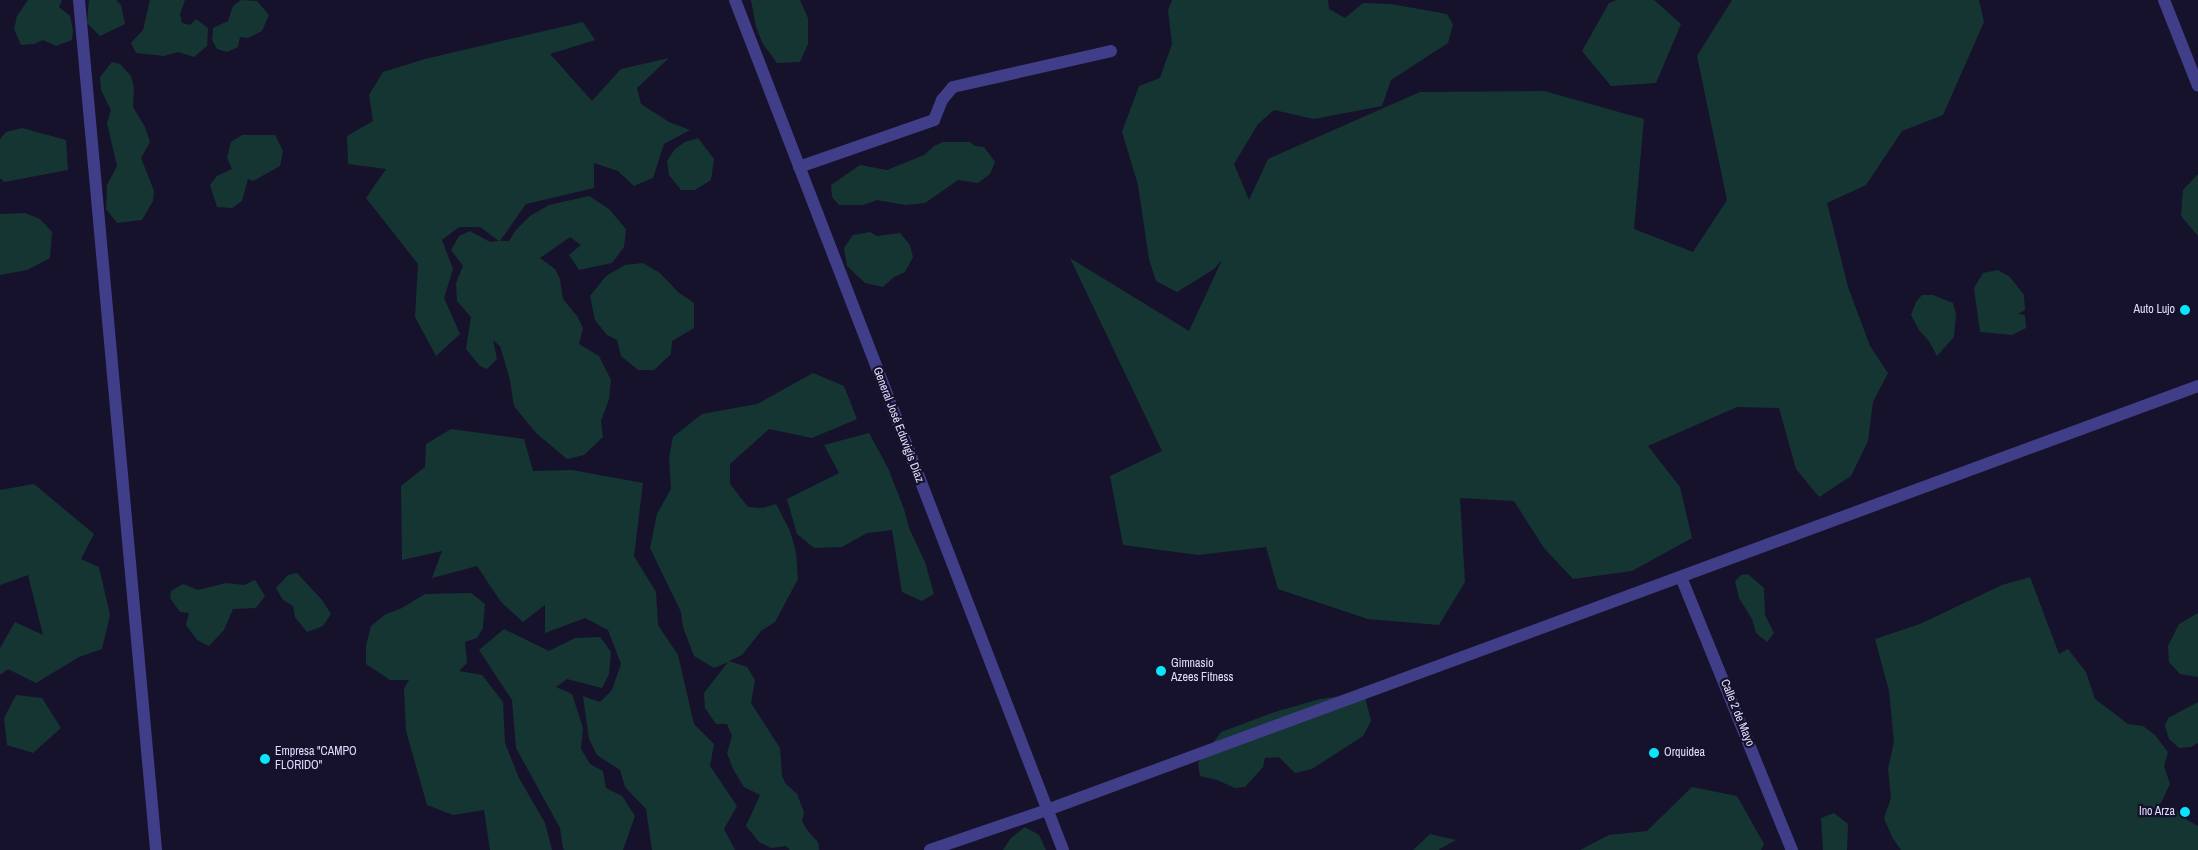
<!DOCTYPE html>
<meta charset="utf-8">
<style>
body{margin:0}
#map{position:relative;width:2198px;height:850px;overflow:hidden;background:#16122b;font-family:"Archivo Narrow",sans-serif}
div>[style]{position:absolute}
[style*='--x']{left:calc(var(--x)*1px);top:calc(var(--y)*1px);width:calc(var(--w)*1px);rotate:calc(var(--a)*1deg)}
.green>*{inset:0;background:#153533}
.lane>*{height:12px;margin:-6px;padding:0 6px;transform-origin:6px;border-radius:6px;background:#403e89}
.street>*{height:12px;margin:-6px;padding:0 6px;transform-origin:6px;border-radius:6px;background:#403e89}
.dots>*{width:14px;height:14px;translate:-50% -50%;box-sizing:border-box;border:2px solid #16122b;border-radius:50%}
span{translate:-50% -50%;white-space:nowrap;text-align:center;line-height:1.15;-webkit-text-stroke:4.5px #16122b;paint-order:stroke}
.poi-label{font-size:12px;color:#e0dcfe}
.right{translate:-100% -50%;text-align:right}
.left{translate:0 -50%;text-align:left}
.street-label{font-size:12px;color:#e0dcfe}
</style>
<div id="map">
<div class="green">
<i style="clip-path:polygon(28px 0,62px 0,59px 7px,70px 16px,73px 30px,72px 40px,56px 46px,43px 40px,34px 44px,21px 45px,14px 29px,17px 16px)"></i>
<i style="clip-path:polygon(89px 0,116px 0,121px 5px,125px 24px,100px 36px,87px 23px)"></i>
<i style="clip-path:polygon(150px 0,185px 0,180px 14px,182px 23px,190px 25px,196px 19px,208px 28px,207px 46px,194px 57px,178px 52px,164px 56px,136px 53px,131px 43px,143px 30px)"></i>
<i style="clip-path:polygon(241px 0,257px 1px,269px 15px,262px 31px,248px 38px,240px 37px,238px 47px,227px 52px,217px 49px,212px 40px,213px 28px,228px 21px,233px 6px)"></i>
<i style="clip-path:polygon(751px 0,800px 0,808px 18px,808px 44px,800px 62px,777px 63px,763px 44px,756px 27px)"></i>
<i style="clip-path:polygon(1172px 0,1328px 0,1329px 9px,1345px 18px,1363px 3px,1391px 4px,1447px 14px,1453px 25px,1448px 43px,1391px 80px,1382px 106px,1314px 119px,1274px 110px,1258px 124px,1234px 164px,1249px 200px,1268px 159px,1420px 92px,1544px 91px,1644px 119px,1634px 229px,1693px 252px,1727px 200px,1697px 56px,1732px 0,1979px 0,1984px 22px,1943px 115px,1902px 131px,1866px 185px,1827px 203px,1848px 287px,1870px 346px,1888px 373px,1873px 402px,1868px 441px,1851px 476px,1819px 497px,1796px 469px,1779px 408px,1737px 407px,1648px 446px,1680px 487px,1692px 538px,1632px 571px,1573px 579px,1544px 548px,1514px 501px,1460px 498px,1465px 582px,1439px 625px,1368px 619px,1278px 589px,1266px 547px,1198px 555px,1123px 545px,1110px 476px,1162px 451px,1070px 258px,1189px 331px,1222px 260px,1214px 269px,1177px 292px,1156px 281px,1149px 259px,1138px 185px,1122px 132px,1139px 86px,1160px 78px,1172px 44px,1168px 10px)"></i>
<i style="clip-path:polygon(1617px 0,1654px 0,1681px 24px,1656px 83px,1611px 86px,1582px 51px,1609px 3px)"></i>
<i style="clip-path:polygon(583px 22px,595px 40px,550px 54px,592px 101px,621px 69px,669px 58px,637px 88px,641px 104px,669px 122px,690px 130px,664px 144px,653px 178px,634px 186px,618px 171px,594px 163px,594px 188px,526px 204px,500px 241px,509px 241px,516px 230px,530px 216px,549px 205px,589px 196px,609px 209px,626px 229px,624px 247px,612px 263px,579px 270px,569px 255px,581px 245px,570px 237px,540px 258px,555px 269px,560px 279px,563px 299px,577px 316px,583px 328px,579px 344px,599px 356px,611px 380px,609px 399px,601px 421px,603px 437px,584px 455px,567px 459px,536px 433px,514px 406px,510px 380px,500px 346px,493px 340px,497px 359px,487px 369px,480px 366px,466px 349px,471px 317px,457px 301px,456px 283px,463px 266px,451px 250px,459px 236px,470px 231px,490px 242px,499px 241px,480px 227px,459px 227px,442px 240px,453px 269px,444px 298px,460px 334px,436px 356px,415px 317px,418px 264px,366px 198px,386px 169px,348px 164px,347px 136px,373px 121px,369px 95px,383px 72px,425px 59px)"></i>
<i style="clip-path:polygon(112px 62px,120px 64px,131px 76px,134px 88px,133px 107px,145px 127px,150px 142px,141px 158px,154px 191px,153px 201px,142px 220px,117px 223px,106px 209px,107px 185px,117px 166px,107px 123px,111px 110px,101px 90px,100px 77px)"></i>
<i style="clip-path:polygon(22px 128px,66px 140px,68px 170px,4px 182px,0 178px,0 139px,6px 132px)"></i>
<i style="clip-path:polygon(242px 135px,275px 135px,283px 151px,280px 166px,253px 181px,248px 179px,242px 201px,232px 208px,217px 207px,210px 185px,217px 176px,232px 169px,227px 158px,231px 142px)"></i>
<i style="clip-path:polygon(698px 138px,714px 159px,711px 180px,695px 190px,681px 190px,669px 175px,667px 161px,675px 149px,685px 142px)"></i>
<i style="clip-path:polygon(943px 142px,970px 142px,975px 146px,984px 147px,995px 162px,990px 174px,978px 183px,958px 180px,925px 203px,906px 205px,877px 200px,863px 205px,839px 205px,832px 197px,831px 185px,860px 165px,887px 170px,924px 155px,934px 146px)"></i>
<i style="clip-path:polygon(2198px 174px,2198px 236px,2181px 216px,2183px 190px)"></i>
<i style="clip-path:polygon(25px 213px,40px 219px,52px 232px,50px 258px,27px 270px,0 275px,0 214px)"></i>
<i style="clip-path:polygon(870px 232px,877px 236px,900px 233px,910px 245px,913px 257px,905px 272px,894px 277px,883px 287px,865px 283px,847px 266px,844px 248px,853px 235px)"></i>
<i style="clip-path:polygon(643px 263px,660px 273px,678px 292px,694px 303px,694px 328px,672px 341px,671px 354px,654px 370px,638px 370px,621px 356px,617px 340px,607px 335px,595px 320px,590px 296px,606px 276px,625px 265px)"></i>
<i style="clip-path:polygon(1998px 270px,2010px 277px,2024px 295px,2025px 310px,2018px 314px,2025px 315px,2026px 328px,2012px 335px,1980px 332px,1974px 288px,1983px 273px)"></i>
<i style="clip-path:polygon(1922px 295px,1933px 295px,1953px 303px,1956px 314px,1954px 337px,1937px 356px,1929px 341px,1919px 330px,1911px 315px,1916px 302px)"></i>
<i style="clip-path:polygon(813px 373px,844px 386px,857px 419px,812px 438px,769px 429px,730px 464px,730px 484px,748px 507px,763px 508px,776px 504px,790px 531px,796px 552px,798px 579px,775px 622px,761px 631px,742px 655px,729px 661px,747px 667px,755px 680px,751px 703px,780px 748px,782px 775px,785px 783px,797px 794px,804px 812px,802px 821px,807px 830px,818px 842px,819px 850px,790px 850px,786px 846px,771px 848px,759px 842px,746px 826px,760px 795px,744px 787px,733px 769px,727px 753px,732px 736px,727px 724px,716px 724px,705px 708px,704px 693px,728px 662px,714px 668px,694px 656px,683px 627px,681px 612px,650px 548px,657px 514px,671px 489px,669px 458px,673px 437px,702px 414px,757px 404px)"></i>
<i style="clip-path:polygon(451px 429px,524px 439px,533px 471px,572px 470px,643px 483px,634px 556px,656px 592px,658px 625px,678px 655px,694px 724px,714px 744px,710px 766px,737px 806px,724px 829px,735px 850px,652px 850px,646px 809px,625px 787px,620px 770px,597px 755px,589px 739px,583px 696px,600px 702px,612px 690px,621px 664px,608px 630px,585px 618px,545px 633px,545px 605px,523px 622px,501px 602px,477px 566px,432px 578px,442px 551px,402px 560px,401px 486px,425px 467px,426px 444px)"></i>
<i style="clip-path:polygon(869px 433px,888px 468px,904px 509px,909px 528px,925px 562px,934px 594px,922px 601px,902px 592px,892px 530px,867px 533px,842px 547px,814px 548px,797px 534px,787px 499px,839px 473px,824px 445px)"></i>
<i style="clip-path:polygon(34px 484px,94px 534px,81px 559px,99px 567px,110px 615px,102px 649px,79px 657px,36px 683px,8px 669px,0 675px,0 648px,15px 622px,43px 635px,28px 575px,0 585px,0 490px)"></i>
<i style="clip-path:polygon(297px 573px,322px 600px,331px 614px,323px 626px,307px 632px,295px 617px,293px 606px,283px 600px,276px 588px,288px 575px)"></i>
<i style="clip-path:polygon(1748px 574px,1764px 588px,1765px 615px,1774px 633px,1767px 642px,1756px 633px,1752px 619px,1739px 598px,1735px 581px,1741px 575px)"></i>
<i style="clip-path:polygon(2030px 577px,2059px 654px,2068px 649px,2086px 672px,2095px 699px,2128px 724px,2143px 726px,2155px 735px,2168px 752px,2164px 766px,2170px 784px,2161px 803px,2152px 810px,2151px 814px,2174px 808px,2187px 820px,2198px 826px,2198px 850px,1901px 850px,1892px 837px,1884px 818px,1891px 798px,1888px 769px,1894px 742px,1889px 691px,1875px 639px,1920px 624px,2002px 585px)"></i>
<i style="clip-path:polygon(255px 580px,265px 596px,256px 608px,233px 609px,224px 630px,209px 646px,197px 640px,186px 625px,189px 613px,180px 612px,170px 598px,171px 591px,183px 584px,198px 590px,226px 583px,244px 585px)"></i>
<i style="clip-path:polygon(471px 593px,485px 604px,483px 628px,477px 638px,465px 642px,467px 663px,459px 671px,482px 675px,503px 702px,505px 743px,519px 778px,545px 823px,552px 850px,490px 850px,484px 810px,453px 815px,427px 805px,406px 731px,404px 689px,409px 680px,390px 680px,366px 664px,366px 646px,371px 626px,386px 614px,400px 609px,425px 594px)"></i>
<i style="clip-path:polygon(2198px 613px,2198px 677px,2180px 674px,2169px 662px,2168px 646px,2179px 624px)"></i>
<i style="clip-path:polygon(504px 629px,549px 651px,575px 638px,600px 637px,611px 652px,609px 674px,602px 688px,567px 679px,556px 687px,572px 694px,583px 728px,581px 749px,590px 764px,603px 771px,606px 788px,622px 796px,635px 816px,623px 850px,564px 850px,563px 848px,560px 828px,516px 748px,512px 700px,479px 650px)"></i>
<i style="clip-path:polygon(1364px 693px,1371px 721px,1363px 736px,1312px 769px,1295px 773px,1279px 757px,1265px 758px,1263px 767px,1245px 787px,1235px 788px,1217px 780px,1200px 776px,1198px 763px,1221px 732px,1275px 712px,1320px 699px)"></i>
<i style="clip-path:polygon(16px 695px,42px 698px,61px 728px,33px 753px,7px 745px,4px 718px)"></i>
<i style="clip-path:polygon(2198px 702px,2198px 743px,2191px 747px,2179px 748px,2169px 739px,2165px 726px,2168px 718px)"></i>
<i style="clip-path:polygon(1692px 787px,1737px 796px,1764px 844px,1761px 850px,1580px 850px,1609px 835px,1647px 831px)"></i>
<i style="clip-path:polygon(1834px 813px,1848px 824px,1847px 850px,1823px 850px,1821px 818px)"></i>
<i style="clip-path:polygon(1025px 827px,1039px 835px,1046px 850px,1003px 850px,1011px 838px)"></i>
<i style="clip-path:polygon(1430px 834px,1456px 840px,1438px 850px,1413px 850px)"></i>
</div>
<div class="lane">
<i style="--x:799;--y:167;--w:143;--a:-19.2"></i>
<i style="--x:934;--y:120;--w:22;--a:-68"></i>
<i style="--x:942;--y:100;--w:17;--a:-50"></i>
<i style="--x:953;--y:87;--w:162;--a:-12.8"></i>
</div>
<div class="street">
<i style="--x:79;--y:0;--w:853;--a:84.82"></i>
<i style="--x:735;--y:0;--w:911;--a:68.9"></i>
<i style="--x:2164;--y:0;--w:92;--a:68.4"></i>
<i style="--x:1681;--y:577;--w:295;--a:67.9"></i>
<i style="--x:930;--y:850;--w:124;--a:-18.9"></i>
<i style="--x:1047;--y:810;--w:1227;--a:-20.22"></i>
</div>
<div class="dots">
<i style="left:2185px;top:310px;background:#0be5fb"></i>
<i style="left:1161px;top:671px;background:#0be5fb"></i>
<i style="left:1654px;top:753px;background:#0be5fb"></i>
<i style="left:265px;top:759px;background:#0be5fb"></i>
<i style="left:2185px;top:812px;background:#0be5fb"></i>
</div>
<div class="poi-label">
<span class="right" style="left:2175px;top:310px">Auto Lujo</span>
<span class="left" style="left:1171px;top:671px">Gimnasio<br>Azees Fitness</span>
<span class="left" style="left:275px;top:759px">Empresa "CAMPO<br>FLORIDO"</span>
<span class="left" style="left:1664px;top:753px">Orquidea</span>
<span class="right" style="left:2175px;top:812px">Ino Arza</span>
</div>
<div class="street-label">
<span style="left:898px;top:425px;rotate:69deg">General José Eduvigis Díaz</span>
<span style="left:1737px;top:713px;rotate:68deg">Calle 2 de Mayo</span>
</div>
</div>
